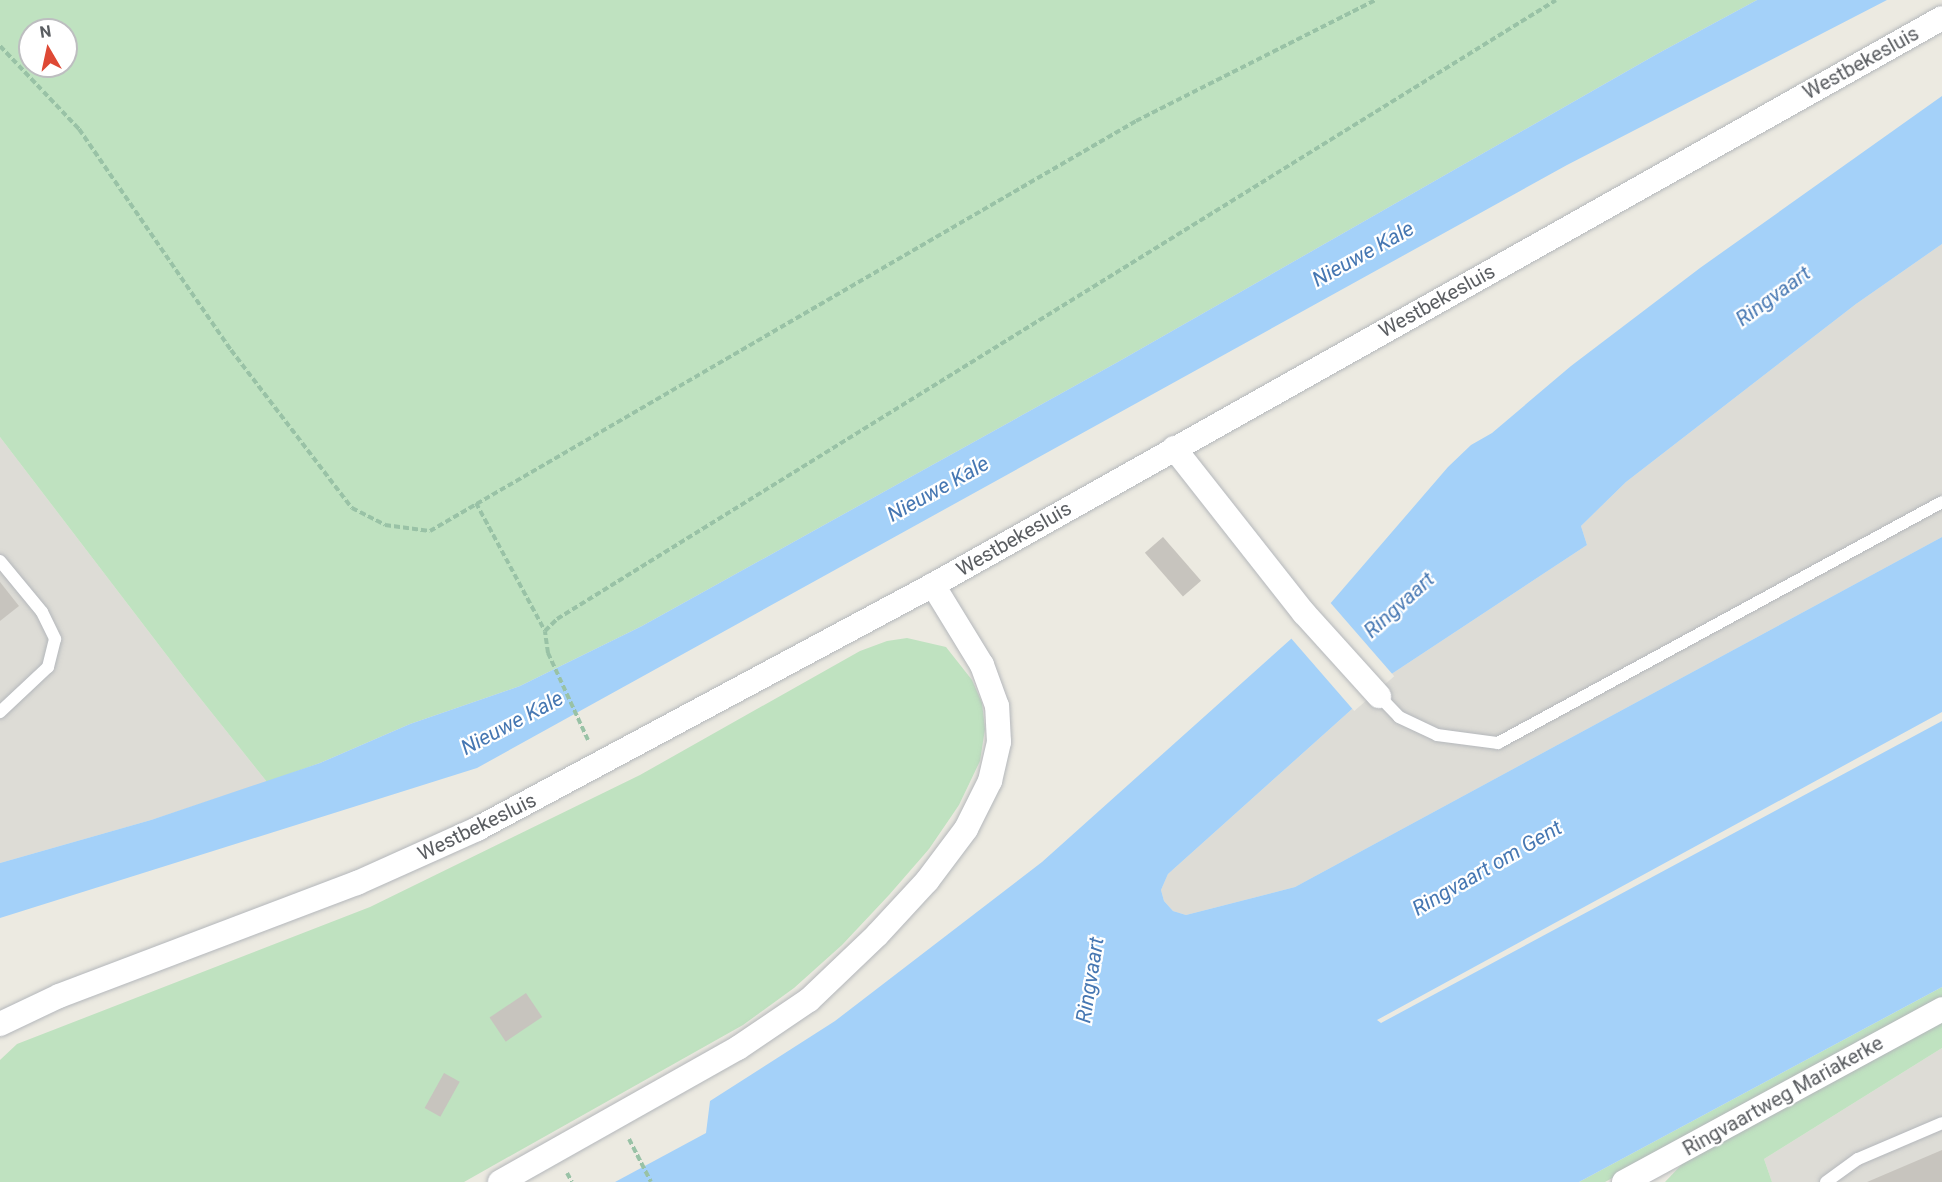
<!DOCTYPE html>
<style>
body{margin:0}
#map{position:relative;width:1942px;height:1182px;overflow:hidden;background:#eceae1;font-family:Roboto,sans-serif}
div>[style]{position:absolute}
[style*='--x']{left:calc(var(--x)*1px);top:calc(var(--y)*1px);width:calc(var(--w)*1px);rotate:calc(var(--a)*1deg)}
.industrial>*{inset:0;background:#dddcd6}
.green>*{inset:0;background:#bfe2c0}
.water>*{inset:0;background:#a4d1f9}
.pier>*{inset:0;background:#eceae1;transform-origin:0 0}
.building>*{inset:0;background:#c7c4be;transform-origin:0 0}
.path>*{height:4px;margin-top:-2px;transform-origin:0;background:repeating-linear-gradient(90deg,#99c2a6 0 6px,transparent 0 9px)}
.roads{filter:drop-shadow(0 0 2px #b4b7bb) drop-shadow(0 0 2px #b4b7bb)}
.service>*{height:12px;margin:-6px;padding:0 6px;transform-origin:6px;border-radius:6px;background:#fff}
.minor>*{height:24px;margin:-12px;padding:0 12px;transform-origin:12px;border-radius:12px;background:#fff}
span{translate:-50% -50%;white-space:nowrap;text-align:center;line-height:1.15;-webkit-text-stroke:4.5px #fff;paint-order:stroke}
.street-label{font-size:20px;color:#5a5d61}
.water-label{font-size:21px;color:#4677b2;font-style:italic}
.north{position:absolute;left:18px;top:18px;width:60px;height:60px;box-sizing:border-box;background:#fff;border:2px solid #bdbec0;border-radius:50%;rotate:351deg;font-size:16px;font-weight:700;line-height:24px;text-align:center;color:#5a5d61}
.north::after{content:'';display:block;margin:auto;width:21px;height:27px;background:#de4935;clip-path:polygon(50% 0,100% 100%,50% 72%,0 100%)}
</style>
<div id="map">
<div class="industrial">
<i style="clip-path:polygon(1942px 244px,1942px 537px,1295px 887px,1186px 915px,1173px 911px,1164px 901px,1161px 890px,1168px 874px,1390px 675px,1587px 545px,1581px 526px,1626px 482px,1856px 304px)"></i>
<i style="clip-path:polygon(0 437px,188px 683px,267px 782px,151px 820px,0 863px)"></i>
<i style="clip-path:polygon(1942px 1048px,1942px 1182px,1772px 1182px,1764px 1159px)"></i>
</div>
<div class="green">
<i style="clip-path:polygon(evenodd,0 0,1757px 0,1657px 54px,1116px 363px,642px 626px,520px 686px,410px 724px,320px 763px,267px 782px,188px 683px,0 437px,0 0,30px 30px,66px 30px,66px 66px,30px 66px,30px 30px)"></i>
<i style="clip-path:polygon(907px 638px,946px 647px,972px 680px,982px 703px,985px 729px,980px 761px,959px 805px,929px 849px,889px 895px,842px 945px,794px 988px,743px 1025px,464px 1182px,0 1182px,0 1060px,17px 1044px,370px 907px,640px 775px,860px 651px,887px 641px)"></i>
<i style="clip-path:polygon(1942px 987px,1942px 998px,1605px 1182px,1579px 1182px)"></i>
<i style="clip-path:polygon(1942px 1022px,1942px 1048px,1764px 1159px,1772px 1182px,1665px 1182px,1684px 1162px)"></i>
</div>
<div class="water">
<i style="clip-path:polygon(1757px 0,1887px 0,1567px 165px,477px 768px,0 918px,0 863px,151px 820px,320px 763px,410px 724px,520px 686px,642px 626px,1116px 363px,1657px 54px)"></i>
<i style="clip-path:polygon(1942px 96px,1942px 244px,1856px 304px,1626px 482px,1581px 526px,1587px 545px,1390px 675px,1168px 874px,1161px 890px,1164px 901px,1173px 911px,1186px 915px,1295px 887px,1942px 537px,1942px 712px,1377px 1020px,1381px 1023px,1942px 721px,1942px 987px,1579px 1182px,615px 1182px,706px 1133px,710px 1101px,835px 1021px,1042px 862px,1329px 605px,1448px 467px,1471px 445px,1492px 433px,1571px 366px,1700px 268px)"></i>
</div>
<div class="pier">
<i style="left:1328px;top:600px;width:101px;height:53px;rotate:49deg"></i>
</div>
<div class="building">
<i style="left:1163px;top:537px;width:58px;height:24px;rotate:49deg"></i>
<i style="clip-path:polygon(0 582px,19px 606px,0 621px)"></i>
<i style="left:526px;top:993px;width:29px;height:44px;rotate:56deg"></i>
<i style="left:444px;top:1073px;width:18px;height:40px;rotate:29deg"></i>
<i style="clip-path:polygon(1942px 1150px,1942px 1182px,1867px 1182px)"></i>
</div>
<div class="path">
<i style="--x:0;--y:46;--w:115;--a:46.4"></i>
<i style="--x:79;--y:129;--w:268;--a:55.5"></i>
<i style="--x:231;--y:350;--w:199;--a:52.6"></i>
<i style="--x:352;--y:508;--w:37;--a:27"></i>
<i style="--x:385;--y:525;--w:45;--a:7.6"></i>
<i style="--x:430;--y:531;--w:816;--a:-30.15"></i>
<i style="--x:1136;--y:121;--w:269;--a:-26.8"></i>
<i style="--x:476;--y:503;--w:145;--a:61.7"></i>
<i style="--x:588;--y:740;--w:96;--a:-114.7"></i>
<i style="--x:548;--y:653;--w:22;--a:-98"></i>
<i style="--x:545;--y:631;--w:17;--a:-45"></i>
<i style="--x:557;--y:619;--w:1175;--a:-31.78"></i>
<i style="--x:629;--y:1139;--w:48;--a:62.9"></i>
<i style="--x:567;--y:1173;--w:10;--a:61"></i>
</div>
<div class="roads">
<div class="service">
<i style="--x:0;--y:561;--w:66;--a:50.5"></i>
<i style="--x:42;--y:612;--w:30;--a:64"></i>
<i style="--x:55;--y:639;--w:29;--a:104"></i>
<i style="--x:48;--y:667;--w:66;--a:136.8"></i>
<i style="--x:1379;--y:696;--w:29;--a:46"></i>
<i style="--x:1399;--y:717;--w:42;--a:25.3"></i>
<i style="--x:1437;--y:735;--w:62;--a:7.5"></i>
<i style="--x:1498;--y:743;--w:505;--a:-28.49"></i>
<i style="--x:1826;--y:1182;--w:39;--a:-36"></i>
<i style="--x:1858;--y:1159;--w:91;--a:-23.2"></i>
</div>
<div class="minor">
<i style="--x:1174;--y:448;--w:210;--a:51.8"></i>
<i style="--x:1304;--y:613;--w:112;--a:47.9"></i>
<i style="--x:0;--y:1024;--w:65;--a:-25.4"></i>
<i style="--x:59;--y:996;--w:319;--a:-20.8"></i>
<i style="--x:357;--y:883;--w:132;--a:-24.2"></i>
<i style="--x:477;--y:829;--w:517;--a:-28.15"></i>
<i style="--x:933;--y:585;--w:1157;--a:-29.33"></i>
<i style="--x:500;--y:1182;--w:273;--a:-29.4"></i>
<i style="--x:738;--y:1048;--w:86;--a:-34.1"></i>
<i style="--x:809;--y:1000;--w:94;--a:-43.7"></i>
<i style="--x:877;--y:935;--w:74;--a:-47.2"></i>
<i style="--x:927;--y:881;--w:65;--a:-53.1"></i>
<i style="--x:966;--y:829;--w:54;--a:-63.4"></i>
<i style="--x:990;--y:781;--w:40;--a:-77"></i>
<i style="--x:999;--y:742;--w:36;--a:-93"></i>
<i style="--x:997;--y:706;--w:44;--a:-110.1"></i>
<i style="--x:982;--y:665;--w:94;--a:-121.5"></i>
<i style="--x:1624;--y:1182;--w:362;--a:-28.5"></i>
</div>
</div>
<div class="street-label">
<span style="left:1861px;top:63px;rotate:-29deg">Westbekesluis</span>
<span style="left:1437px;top:301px;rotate:-29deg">Westbekesluis</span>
<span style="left:1014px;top:539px;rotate:-30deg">Westbekesluis</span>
<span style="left:477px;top:827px;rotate:-26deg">Westbekesluis</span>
<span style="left:1783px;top:1096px;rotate:-29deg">Ringvaartweg Mariakerke</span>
</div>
<div class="water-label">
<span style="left:1363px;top:254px;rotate:-29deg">Nieuwe Kale</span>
<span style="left:1773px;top:296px;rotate:-36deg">Ringvaart</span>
<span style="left:938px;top:489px;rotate:-29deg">Nieuwe Kale</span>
<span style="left:1399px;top:605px;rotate:-42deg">Ringvaart</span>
<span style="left:512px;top:723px;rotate:-28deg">Nieuwe Kale</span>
<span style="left:1487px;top:868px;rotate:-30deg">Ringvaart om Gent</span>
<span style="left:1090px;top:980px;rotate:-81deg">Ringvaart</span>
</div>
<div class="north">N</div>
</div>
